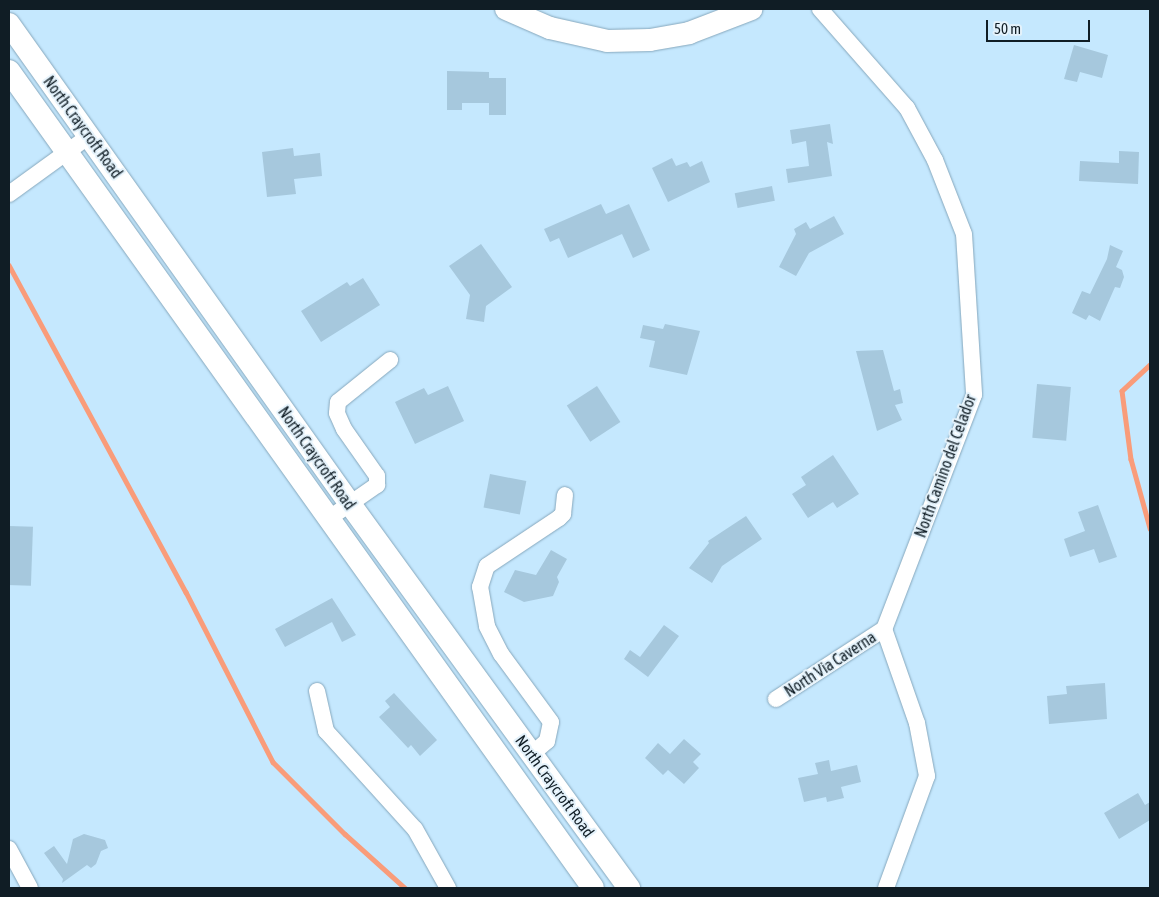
<!DOCTYPE html>
<style>
body{margin:0}
#map{position:relative;width:1159px;height:897px;overflow:hidden;background:#c5e8fe;font-family:"Asap Condensed",sans-serif}
div>[style]{position:absolute}
[style*='--x']{left:calc(var(--x)*1px);top:calc(var(--y)*1px);width:calc(var(--w)*1px);rotate:calc(var(--a)*1deg)}
.stream>*{height:4.5px;margin:-2.25px;padding:0 2.25px;transform-origin:2.25px;border-radius:2.25px;background:#f99c7a}
.building>*{inset:0;background:#a6c8dd;transform-origin:0 0}
.roads{filter:drop-shadow(0 0 1px #86a7bc) drop-shadow(0 0 1px #86a7bc)}
.street>*{height:16px;margin:-8px;padding:0 8px;transform-origin:8px;border-radius:8px;background:#fff}
.secondary>*{height:22px;margin:-11px;padding:0 11px;transform-origin:11px;border-radius:11px;background:#fff}
span{translate:-50% -50%;white-space:nowrap;text-align:center;line-height:1.15;-webkit-text-stroke:4px #e4f2fb;paint-order:stroke}
.street-label{font-size:16px;color:#101d25}
.frame{position:absolute;inset:0;border:10px solid #101d25;pointer-events:none}
.scale{position:absolute;left:986px;top:20px;width:104px;height:22px;box-sizing:border-box;border:2px solid #101d25;border-top:0;padding-left:6px;font-size:15px;line-height:18px;white-space:nowrap;color:#101d25;-webkit-text-stroke:4px #e4f2fb;paint-order:stroke}
</style>
<div id="map">
<div class="stream">
<i style="--x:9;--y:265;--w:372;--a:61.6"></i>
<i style="--x:186;--y:592;--w:191;--a:62.9"></i>
<i style="--x:273;--y:762;--w:102;--a:45"></i>
<i style="--x:345;--y:834;--w:81;--a:42"></i>
<i style="--x:1150;--y:365;--w:38;--a:137"></i>
<i style="--x:1122;--y:391;--w:69;--a:82.5"></i>
<i style="--x:1131;--y:459;--w:72;--a:74.6"></i>
</div>
<div class="building">
<i style="clip-path:polygon(1074px 45px,1108px 55px,1102px 78px,1080px 72px,1077px 82px,1064px 79px)"></i>
<i style="clip-path:polygon(447px 71px,489px 72px,489px 78px,506px 78px,506px 115px,489px 115px,489px 103px,462px 103px,462px 110px,447px 110px)"></i>
<i style="clip-path:polygon(830px 124px,833px 144px,827px 142px,832px 176px,788px 183px,786px 169px,809px 166px,806px 141px,792px 144px,790px 130px)"></i>
<i style="clip-path:polygon(293px 148px,294px 156px,320px 153px,322px 176px,294px 179px,296px 194px,267px 197px,262px 152px)"></i>
<i style="clip-path:polygon(1119px 151px,1139px 152px,1138px 184px,1079px 181px,1080px 161px,1119px 163px)"></i>
<i style="clip-path:polygon(672px 158px,676px 166px,687px 162px,690px 167px,702px 161px,710px 182px,668px 202px,652px 168px)"></i>
<i style="left:772px;top:186px;width:15px;height:38px;rotate:79deg"></i>
<i style="clip-path:polygon(601px 204px,606px 214px,629px 204px,650px 250px,633px 258px,622px 234px,568px 258px,559px 238px,550px 242px,544px 229px)"></i>
<i style="clip-path:polygon(834px 216px,844px 234px,809px 253px,796px 276px,779px 267px,796px 234px,794px 229px,806px 222px,810px 229px)"></i>
<i style="clip-path:polygon(481px 244px,512px 287px,486px 306px,484px 322px,466px 319px,470px 295px,449px 266px)"></i>
<i style="clip-path:polygon(1110px 245px,1123px 251px,1116px 267px,1122px 270px,1124px 277px,1120px 288px,1115px 287px,1100px 321px,1089px 315px,1086px 320px,1072px 313px,1082px 291px,1090px 294px,1107px 259px)"></i>
<i style="clip-path:polygon(363px 278px,380px 305px,321px 342px,301px 311px,347px 282px,350px 286px)"></i>
<i style="clip-path:polygon(665px 324px,700px 331px,687px 375px,649px 367px,655px 341px,640px 338px,643px 325px,663px 329px)"></i>
<i style="clip-path:polygon(883px 350px,894px 391px,900px 389px,903px 403px,895px 405px,902px 420px,877px 431px,856px 351px)"></i>
<i style="left:1037px;top:384px;width:34px;height:54px;rotate:5deg"></i>
<i style="clip-path:polygon(448px 386px,464px 421px,415px 444px,395px 402px,424px 388px,428px 395px)"></i>
<i style="left:597px;top:386px;width:43px;height:36px;rotate:57deg"></i>
<i style="clip-path:polygon(833px 455px,859px 494px,837px 508px,833px 502px,808px 518px,792px 494px,806px 485px,801px 477px)"></i>
<i style="left:490px;top:474px;width:37px;height:34px;rotate:11deg"></i>
<i style="clip-path:polygon(1098px 505px,1117px 557px,1099px 563px,1094px 549px,1070px 557px,1064px 539px,1085px 531px,1078px 512px)"></i>
<i style="clip-path:polygon(746px 516px,762px 539px,722px 566px,712px 583px,689px 568px,709px 543px,708px 541px)"></i>
<i style="left:9px;top:526px;width:24px;height:59px;rotate:2deg"></i>
<i style="clip-path:polygon(551px 550px,567px 559px,557px 577px,559px 582px,553px 596px,524px 602px,504px 592px,515px 570px,536px 575px)"></i>
<i style="clip-path:polygon(332px 598px,356px 635px,342px 642px,332px 622px,285px 647px,275px 629px)"></i>
<i style="clip-path:polygon(664px 625px,679px 636px,648px 677px,624px 659px,630px 650px,640px 657px)"></i>
<i style="clip-path:polygon(1105px 683px,1107px 719px,1049px 724px,1047px 696px,1067px 694px,1066px 686px)"></i>
<i style="clip-path:polygon(394px 693px,437px 740px,420px 756px,411px 745px,408px 748px,379px 717px,390px 707px,385px 701px)"></i>
<i style="clip-path:polygon(684px 739px,701px 754px,693px 762px,699px 768px,684px 784px,668px 770px,663px 775px,645px 758px,658px 743px,670px 754px)"></i>
<i style="clip-path:polygon(829px 760px,831px 771px,857px 765px,861px 782px,841px 787px,844px 798px,827px 802px,826px 797px,804px 802px,798px 778px,818px 774px,815px 763px)"></i>
<i style="clip-path:polygon(1138px 793px,1145px 805px,1150px 802px,1150px 820px,1119px 839px,1104px 813px)"></i>
<i style="clip-path:polygon(84px 834px,105px 840px,108px 848px,101px 851px,96px 864px,91px 868px,87px 865px,62px 883px,63px 879px,44px 853px,54px 846px,67px 864px,73px 839px)"></i>
</div>
<div class="roads">
<div class="street">
<i style="--x:820;--y:9;--w:132;--a:48.7"></i>
<i style="--x:907;--y:108;--w:59;--a:61.7"></i>
<i style="--x:935;--y:160;--w:79;--a:68.6"></i>
<i style="--x:964;--y:234;--w:161;--a:86.4"></i>
<i style="--x:974;--y:395;--w:251;--a:111"></i>
<i style="--x:884;--y:629;--w:100;--a:70.7"></i>
<i style="--x:917;--y:723;--w:54;--a:79.3"></i>
<i style="--x:927;--y:776;--w:119;--a:110.1"></i>
<i style="--x:9;--y:194;--w:99;--a:-35.9"></i>
<i style="--x:328;--y:519;--w:60;--a:-34.8"></i>
<i style="--x:377;--y:485;--w:9;--a:-90"></i>
<i style="--x:377;--y:476;--w:57;--a:-125.1"></i>
<i style="--x:344;--y:429;--w:17;--a:-114"></i>
<i style="--x:337;--y:413;--w:11;--a:-85"></i>
<i style="--x:338;--y:402;--w:67;--a:-38.9"></i>
<i style="--x:317;--y:691;--w:41;--a:77.3"></i>
<i style="--x:326;--y:731;--w:132;--a:47.8"></i>
<i style="--x:415;--y:829;--w:68;--a:60.8"></i>
<i style="--x:776;--y:699;--w:129;--a:-32.9"></i>
<i style="--x:532;--y:754;--w:20;--a:-41"></i>
<i style="--x:547;--y:741;--w:19;--a:-78"></i>
<i style="--x:551;--y:722;--w:84;--a:-126.3"></i>
<i style="--x:501;--y:654;--w:31;--a:-117"></i>
<i style="--x:487;--y:626;--w:40;--a:-100"></i>
<i style="--x:480;--y:587;--w:22;--a:-72"></i>
<i style="--x:487;--y:566;--w:87;--a:-33.7"></i>
<i style="--x:559;--y:518;--w:6;--a:-45"></i>
<i style="--x:563;--y:514;--w:19;--a:-84"></i>
<i style="--x:9;--y:849;--w:44;--a:61.7"></i>
</div>
<div class="secondary">
<i style="--x:506;--y:9;--w:48;--a:23.4"></i>
<i style="--x:550;--y:28;--w:58;--a:12.8"></i>
<i style="--x:607;--y:41;--w:43;--a:-1.3"></i>
<i style="--x:650;--y:40;--w:40;--a:-10"></i>
<i style="--x:689;--y:33;--w:67;--a:-20.9"></i>
<i style="--x:9;--y:24;--w:589;--a:54.61"></i>
<i style="--x:350;--y:504;--w:475;--a:54"></i>
<i style="--x:9;--y:71;--w:1004;--a:54.44"></i>
</div>
</div>
<div class="street-label">
<span style="left:83px;top:127px;rotate:54deg">North Craycroft Road</span>
<span style="left:317px;top:458px;rotate:55deg">North Craycroft Road</span>
<span style="left:945px;top:466px;rotate:-70deg">North Camino del Celador</span>
<span style="left:830px;top:664px;rotate:-33deg">North Via Caverna</span>
<span style="left:555px;top:786px;rotate:54deg">North Craycroft Road</span>
</div>
<div class="frame"></div>
<div class="scale">50 m</div>
</div>
